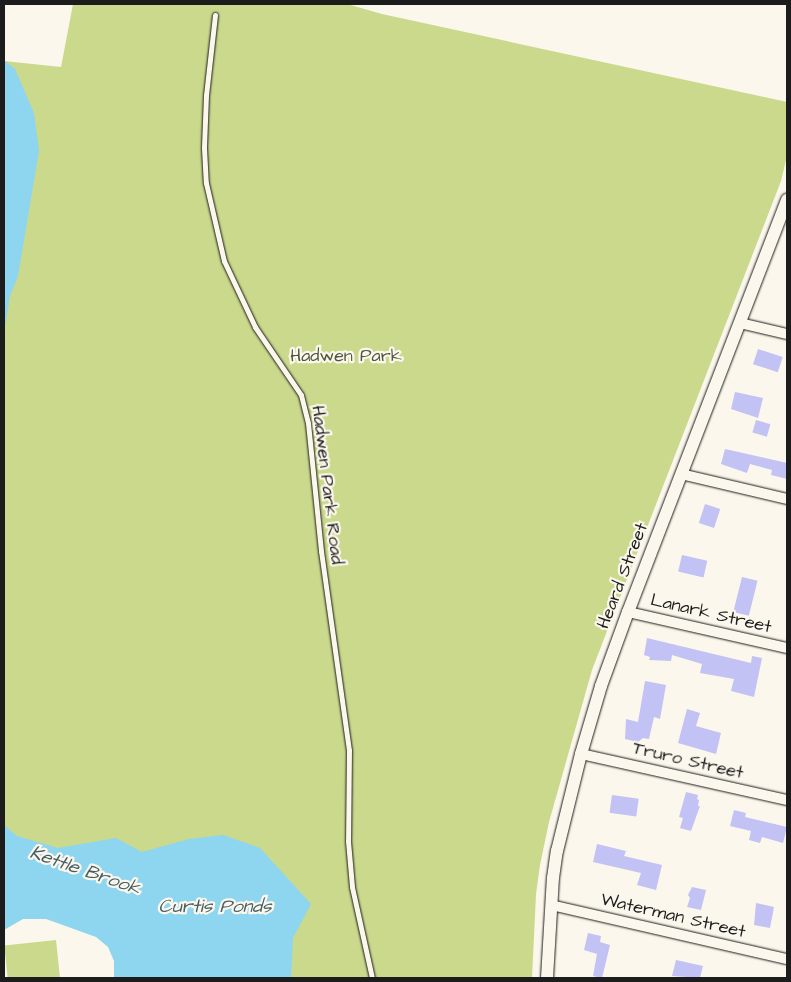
<!DOCTYPE html>
<style>
body{margin:0}
#map{position:relative;width:791px;height:982px;overflow:hidden;background:#fbf7ec;font-family:"Architects Daughter",sans-serif}
div>[style]{position:absolute}
[style*='--x']{left:calc(var(--x)*1px);top:calc(var(--y)*1px);width:calc(var(--w)*1px);rotate:calc(var(--a)*1deg)}
.green>*{inset:0;background:#cad98c;transform-origin:0 0}
.water>*{inset:0;background:#8ed5f0}
.building>*{inset:0;background:#c2c2f4;transform-origin:0 0}
.roads{filter:drop-shadow(0 0 1px #1c1c1c) drop-shadow(0 0 1px #1c1c1c)}
.service>*{height:5px;margin:-2.5px;padding:0 2.5px;transform-origin:2.5px;border-radius:2.5px;background:#fbf7ec}
.minor>*{height:10px;margin:-5px;padding:0 5px;transform-origin:5px;border-radius:5px;background:#fbf7ec}
.tertiary>*{height:12px;margin:-6px;padding:0 6px;transform-origin:6px;border-radius:6px;background:#fbf7ec}
span{translate:-50% -50%;white-space:nowrap;text-align:center;line-height:1.15;-webkit-text-stroke:4.5px #fbf7ec;paint-order:stroke}
.park-label{font-size:18px;color:#50553e}
.street-label{font-size:18px;color:#1c1c1c}
.water-label{font-size:19px;color:#445d66;font-style:italic}
.frame{position:absolute;inset:0;border:5px solid #1c1c1c;pointer-events:none}
</style>
<div id="map">
<div class="green">
<i style="clip-path:polygon(73px 4px,347px 4px,382px 14px,787px 102px,787px 156px,781px 181px,592px 670px,549px 822px,540px 865px,536px 894px,532px 978px,211px 978px,150px 965px,4px 879px,4px 61px,61px 67px)"></i>
<i style="left:56px;top:940px;width:38px;height:52px;rotate:84deg"></i>
</div>
<div class="water">
<i style="clip-path:polygon(4px 60px,15px 69px,34px 113px,39px 151px,18px 276px,10px 296px,4px 333px)"></i>
<i style="clip-path:polygon(4px 825px,17px 836px,58px 848px,116px 838px,142px 852px,189px 839px,223px 835px,260px 848px,311px 904px,293px 938px,291px 978px,114px 978px,114px 961px,108px 947px,96px 937px,46px 919px,23px 919px,4px 930px)"></i>
</div>
<div class="building">
<i style="left:758px;top:349px;width:26px;height:16px;rotate:18deg"></i>
<i style="clip-path:polygon(735px 392px,763px 398px,758px 418px,731px 409px)"></i>
<i style="left:756px;top:420px;width:15px;height:13px;rotate:16deg"></i>
<i style="clip-path:polygon(725px 449px,787px 463px,787px 479px,771px 475px,772px 470px,750px 464px,747px 473px,721px 464px)"></i>
<i style="left:705px;top:504px;width:16px;height:20px;rotate:18deg"></i>
<i style="left:682px;top:555px;width:26px;height:17px;rotate:13deg"></i>
<i style="left:742px;top:577px;width:16px;height:36px;rotate:14deg"></i>
<i style="clip-path:polygon(647px 638px,751px 663px,752px 656px,762px 658px,754px 697px,731px 691px,734px 679px,700px 673px,702px 664px,672px 655px,671px 661px,649px 660px,650px 657px,644px 655px)"></i>
<i style="clip-path:polygon(645px 681px,666px 685px,660px 719px,654px 717px,649px 739px,643px 738px,638px 742px,625px 739px,626px 719px,638px 722px)"></i>
<i style="clip-path:polygon(687px 709px,700px 713px,696px 726px,721px 733px,716px 754px,678px 743px)"></i>
<i style="clip-path:polygon(686px 792px,698px 795px,697px 799px,699px 800px,698px 806px,700px 806px,691px 831px,680px 828px,683px 818px,679px 817px)"></i>
<i style="left:612px;top:795px;width:27px;height:18px;rotate:8deg"></i>
<i style="clip-path:polygon(734px 810px,746px 813px,745px 817px,787px 827px,783px 843px,762px 837px,760px 843px,749px 840px,751px 831px,730px 826px)"></i>
<i style="clip-path:polygon(597px 844px,626px 851px,624px 856px,662px 865px,656px 890px,637px 885px,641px 873px,593px 862px)"></i>
<i style="clip-path:polygon(692px 887px,706px 890px,701px 910px,687px 907px,690px 898px,688px 895px)"></i>
<i style="clip-path:polygon(756px 903px,774px 907px,770px 928px,754px 925px)"></i>
<i style="clip-path:polygon(588px 933px,601px 936px,600px 942px,610px 945px,602px 978px,593px 976px,597px 954px,584px 950px)"></i>
<i style="clip-path:polygon(676px 960px,703px 966px,700px 978px,672px 976px)"></i>
</div>
<div class="roads">
<div class="service">
<i style="--x:215;--y:15;--w:81;--a:96.4"></i>
<i style="--x:206;--y:95;--w:53;--a:92.2"></i>
<i style="--x:204;--y:148;--w:35;--a:87"></i>
<i style="--x:206;--y:183;--w:80;--a:77"></i>
<i style="--x:224;--y:261;--w:73;--a:64.8"></i>
<i style="--x:255;--y:327;--w:82;--a:55.9"></i>
<i style="--x:301;--y:395;--w:29;--a:76"></i>
<i style="--x:308;--y:423;--w:129;--a:84.2"></i>
<i style="--x:321;--y:551;--w:201;--a:82"></i>
<i style="--x:349;--y:750;--w:91;--a:90.6"></i>
<i style="--x:348;--y:841;--w:46;--a:85"></i>
<i style="--x:352;--y:887;--w:93;--a:77.6"></i>
</div>
<div class="minor">
<i style="--x:740;--y:323;--w:48;--a:13.2"></i>
<i style="--x:681;--y:474;--w:109;--a:13.3"></i>
<i style="--x:628;--y:612;--w:163;--a:12.8"></i>
<i style="--x:581;--y:754;--w:211;--a:12.6"></i>
<i style="--x:551;--y:905;--w:242;--a:12.9"></i>
</div>
<div class="tertiary">
<i style="--x:547;--y:978;--w:100;--a:-86.6"></i>
<i style="--x:553;--y:878;--w:27;--a:-82"></i>
<i style="--x:557;--y:851;--w:100;--a:-76.1"></i>
<i style="--x:581;--y:754;--w:71;--a:-73.6"></i>
<i style="--x:601;--y:686;--w:79;--a:-70"></i>
<i style="--x:628;--y:612;--w:442;--a:-68.9"></i>
</div>
</div>
<div class="park-label">
<span style="left:346px;top:356px">Hadwen Park</span>
</div>
<div class="street-label">
<span style="left:327px;top:485px;rotate:83deg">Hadwen Park Road</span>
<span style="left:623px;top:576px;rotate:-69deg">Heard Street</span>
<span style="left:711px;top:614px;rotate:13deg">Lanark Street</span>
<span style="left:688px;top:761px;rotate:13deg">Truro Street</span>
<span style="left:673px;top:916px;rotate:13deg">Waterman Street</span>
</div>
<div class="water-label">
<span style="left:85px;top:871px;rotate:19deg">Kettle Brook</span>
<span style="left:215px;top:907px">Curtis Ponds</span>
</div>
<div class="frame"></div>
</div>
